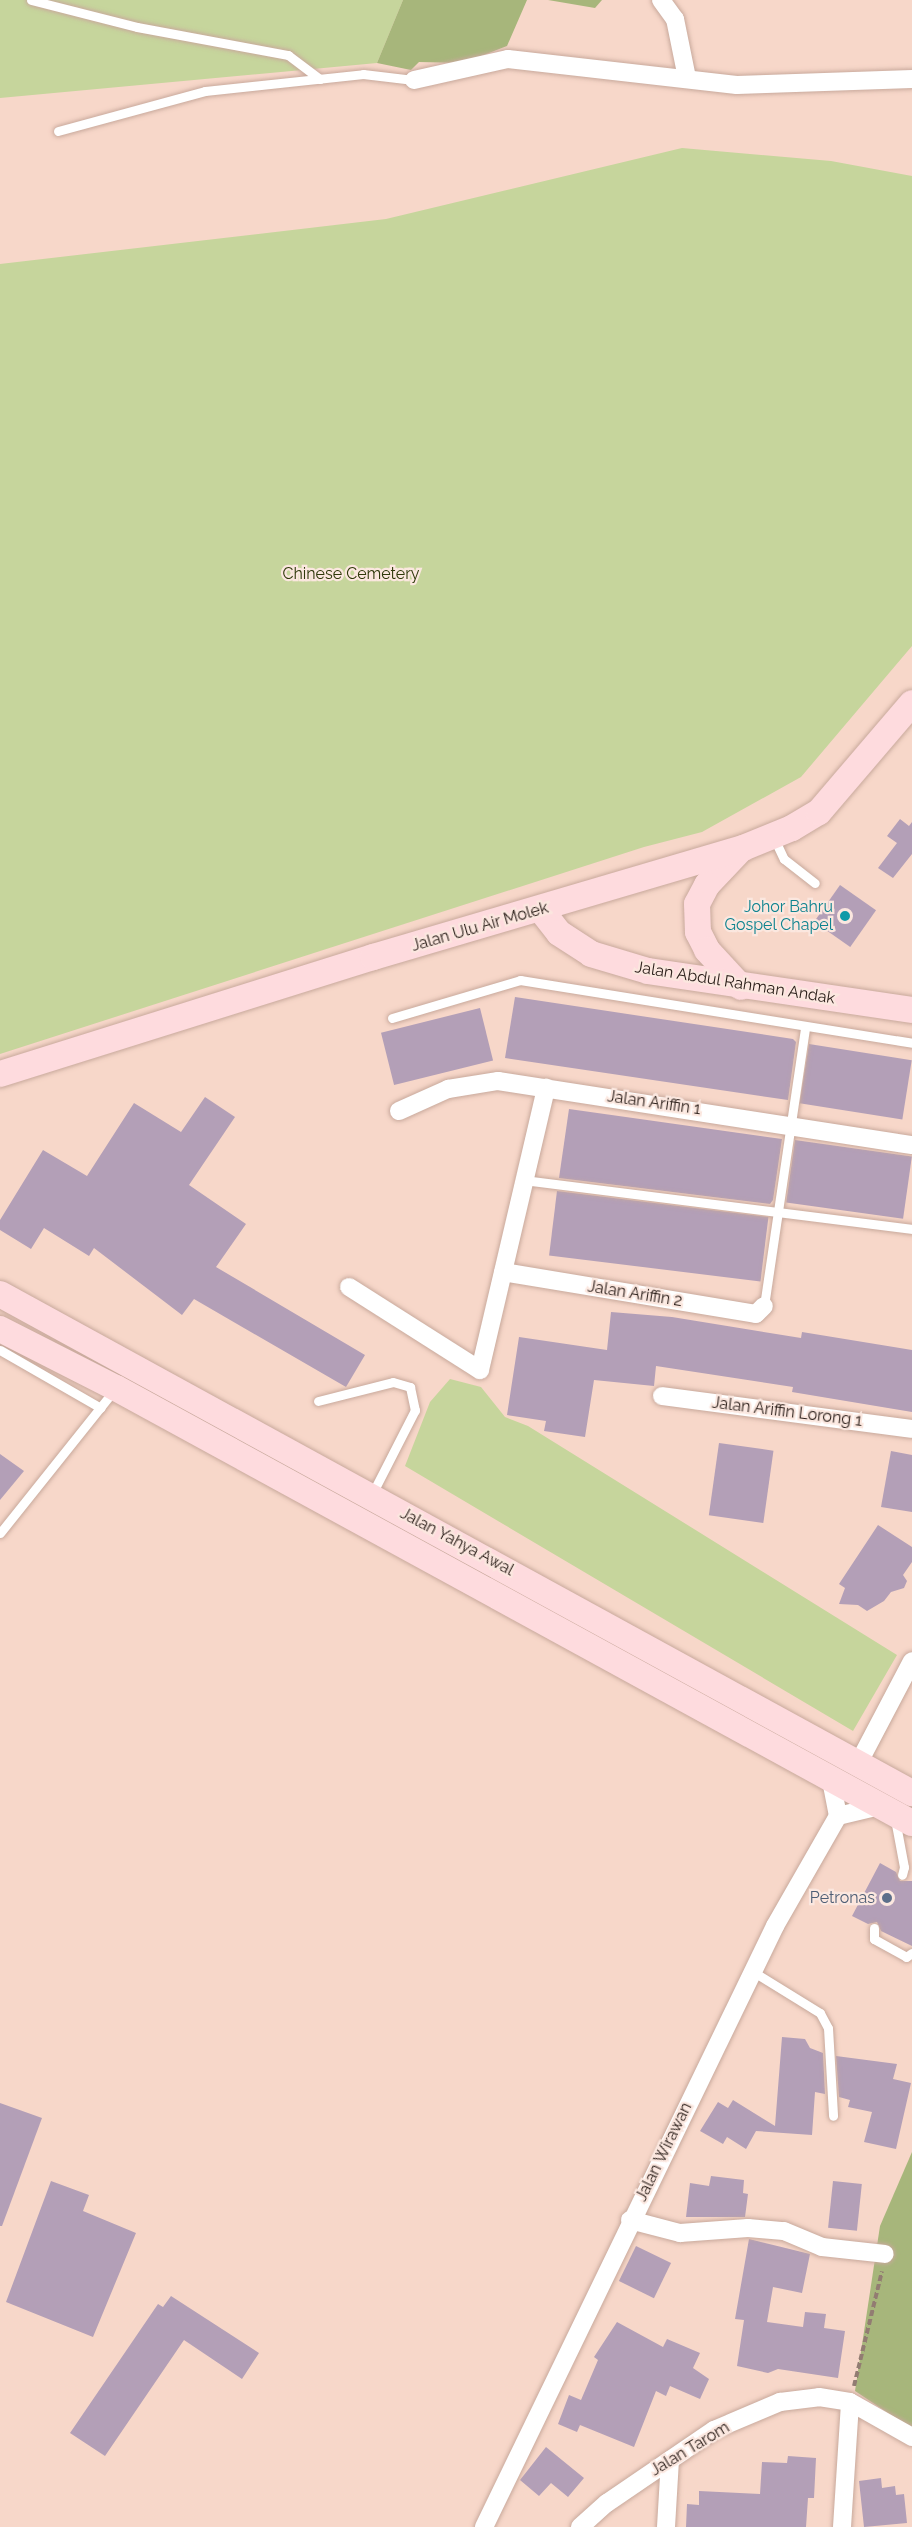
<!DOCTYPE html>
<style>
body{margin:0}
#map{position:relative;width:912px;height:2527px;overflow:hidden;background:#f7d7c9;font-family:Raleway,sans-serif}
div>[style]{position:absolute}
[style*='--x']{left:calc(var(--x)*1px);top:calc(var(--y)*1px);width:calc(var(--w)*1px);rotate:calc(var(--a)*1deg)}
.green>*{inset:0;background:#c6d59c}
.forest>*{inset:0;background:#a7b67b}
.building>*{inset:0;background:#b39fb7;transform-origin:0 0}
.path>*{height:4px;margin-top:-2px;transform-origin:0;background:repeating-linear-gradient(90deg,#927c72 0 6px,transparent 0 9px)}
.roads{filter:drop-shadow(0 0 2px #c8a99c) drop-shadow(0 0 2px #c8a99c)}
.lane>*{height:9px;margin:-4.5px;padding:0 4.5px;transform-origin:4.5px;border-radius:4.5px;background:#fff}
.street>*{height:18px;margin:-9px;padding:0 9px;transform-origin:9px;border-radius:9px;background:#fff}
.secondary>*{height:26px;margin:-13px;padding:0 13px;transform-origin:13px;border-radius:13px;background:#fedbde}
.dots>*{width:16px;height:16px;translate:-50% -50%;box-sizing:border-box;border:3px solid #fbe7df;border-radius:50%}
span{translate:-50% -50%;white-space:nowrap;text-align:center;line-height:1.15;-webkit-text-stroke:4.5px #fbe7df;paint-order:stroke}
.park-label{font-size:16px;color:#2e3809}
.culture-label{font-size:16px;color:#0d838f}
.right{translate:-100% -50%;text-align:right}
.street-label{font-size:16px;color:#2c201b}
.service-label{font-size:16px;color:#4e5e75}
</style>
<div id="map">
<div class="green">
<i style="clip-path:polygon(0 0,403px 0,377px 63px,0 98px)"></i>
<i style="clip-path:polygon(682px 148px,831px 161px,912px 176px,912px 646px,801px 777px,702px 832px,644px 847px,0 1054px,0 264px,386px 219px)"></i>
<i style="clip-path:polygon(450px 1379px,481px 1387px,505px 1417px,528px 1426px,897px 1655px,853px 1731px,405px 1466px,430px 1402px)"></i>
</div>
<div class="forest">
<i style="clip-path:polygon(403px 0,527px 0,507px 46px,463px 63px,419px 62px,411px 70px,377px 63px)"></i>
<i style="clip-path:polygon(548px 0,602px 0,595px 8px)"></i>
<i style="clip-path:polygon(912px 2152px,912px 2429px,855px 2391px,880px 2226px)"></i>
</div>
<div class="building">
<i style="clip-path:polygon(900px 819px,909px 826px,912px 822px,912px 854px,893px 878px,878px 868px,897px 843px,887px 836px)"></i>
<i style="left:840px;top:885px;width:44px;height:45px;rotate:35deg"></i>
<i style="clip-path:polygon(515px 997px,793px 1039px,796px 1042px,788px 1100px,505px 1058px)"></i>
<i style="left:480px;top:1008px;width:54px;height:102px;rotate:76deg"></i>
<i style="left:809px;top:1044px;width:104px;height:60px;rotate:9deg"></i>
<i style="clip-path:polygon(205px 1097px,235px 1117px,189px 1185px,246px 1224px,216px 1267px,365px 1355px,346px 1387px,194px 1299px,182px 1315px,94px 1248px,89px 1256px,44px 1228px,31px 1249px,0 1230px,0 1220px,43px 1150px,87px 1176px,134px 1103px,181px 1132px)"></i>
<i style="clip-path:polygon(569px 1109px,782px 1139px,773px 1200px,770px 1204px,559px 1178px)"></i>
<i style="left:795px;top:1140px;width:118px;height:63px;rotate:8deg"></i>
<i style="left:557px;top:1191px;width:213px;height:65px;rotate:7deg"></i>
<i style="clip-path:polygon(611px 1312px,672px 1317px,801px 1338px,802px 1332px,912px 1350px,912px 1412px,792px 1392px,793px 1387px,656px 1366px,654px 1386px,594px 1380px,585px 1437px,544px 1431px,546px 1421px,507px 1415px,519px 1337px,607px 1350px)"></i>
<i style="left:719px;top:1443px;width:55px;height:73px;rotate:8deg"></i>
<i style="clip-path:polygon(891px 1451px,912px 1455px,912px 1512px,881px 1507px)"></i>
<i style="clip-path:polygon(0 1454px,24px 1471px,0 1500px)"></i>
<i style="clip-path:polygon(878px 1525px,912px 1547px,912px 1562px,903px 1575px,907px 1581px,904px 1588px,891px 1592px,884px 1601px,867px 1611px,858px 1605px,839px 1604px,845px 1588px,839px 1584px)"></i>
<i style="clip-path:polygon(880px 1863px,896px 1872px,900px 1881px,912px 1881px,912px 1946px,881px 1931px,877px 1922px,868px 1924px,852px 1916px)"></i>
<i style="clip-path:polygon(782px 2037px,805px 2039px,810px 2048px,823px 2053px,825px 2094px,815px 2092px,812px 2135px,756px 2131px,746px 2149px,727px 2137px,723px 2144px,700px 2131px,718px 2102px,728px 2108px,733px 2100px,775px 2126px)"></i>
<i style="clip-path:polygon(836px 2056px,897px 2064px,893px 2079px,911px 2083px,896px 2149px,864px 2142px,872px 2112px,848px 2107px,850px 2100px,839px 2097px)"></i>
<i style="clip-path:polygon(0 2103px,42px 2118px,2px 2226px,0 2226px)"></i>
<i style="clip-path:polygon(711px 2176px,744px 2180px,743px 2193px,748px 2194px,745px 2217px,686px 2217px,690px 2183px,709px 2186px)"></i>
<i style="clip-path:polygon(51px 2181px,89px 2195px,83px 2211px,136px 2233px,93px 2337px,6px 2302px)"></i>
<i style="left:833px;top:2181px;width:29px;height:47px;rotate:6deg"></i>
<i style="clip-path:polygon(749px 2239px,810px 2254px,802px 2293px,773px 2287px,767px 2322px,803px 2327px,805px 2312px,826px 2314px,824px 2328px,845px 2331px,838px 2378px,778px 2369px,768px 2373px,737px 2366px,744px 2320px,735px 2319px)"></i>
<i style="left:636px;top:2246px;width:39px;height:39px;rotate:26deg"></i>
<i style="clip-path:polygon(171px 2296px,259px 2353px,242px 2379px,184px 2340px,105px 2456px,70px 2433px,158px 2304px,163px 2307px)"></i>
<i style="clip-path:polygon(617px 2322px,663px 2347px,667px 2339px,700px 2353px,693px 2368px,709px 2379px,700px 2399px,670px 2386px,666px 2396px,656px 2391px,634px 2447px,580px 2425px,577px 2432px,558px 2424px,569px 2395px,581px 2400px,598px 2360px,594px 2357px)"></i>
<i style="clip-path:polygon(546px 2447px,584px 2478px,568px 2497px,551px 2483px,539px 2496px,520px 2480px)"></i>
<i style="clip-path:polygon(788px 2456px,816px 2458px,814px 2498px,808px 2498px,806px 2527px,686px 2527px,687px 2504px,699px 2505px,699px 2491px,760px 2494px,762px 2462px,787px 2463px)"></i>
<i style="clip-path:polygon(881px 2478px,882px 2488px,895px 2486px,896px 2495px,904px 2494px,907px 2523px,864px 2527px,859px 2481px)"></i>
</div>
<div class="path">
<i style="--x:854;--y:2386;--w:118;--a:-76.3"></i>
</div>
<div class="roads">
<div class="lane">
<i style="--x:31;--y:0;--w:109;--a:14.3"></i>
<i style="--x:137;--y:27;--w:154;--a:10.5"></i>
<i style="--x:288;--y:55;--w:40;--a:37"></i>
<i style="--x:58;--y:131;--w:152;--a:-15.2"></i>
<i style="--x:205;--y:91;--w:159;--a:-6.1"></i>
<i style="--x:363;--y:74;--w:51;--a:6.7"></i>
<i style="--x:774;--y:838;--w:23;--a:65"></i>
<i style="--x:784;--y:859;--w:39;--a:38"></i>
<i style="--x:392;--y:1018;--w:134;--a:-16.5"></i>
<i style="--x:520;--y:980;--w:397;--a:9.1"></i>
<i style="--x:524;--y:1180;--w:391;--a:7.2"></i>
<i style="--x:764;--y:1306;--w:282;--a:-81.6"></i>
<i style="--x:0;--y:1350;--w:116;--a:29.9"></i>
<i style="--x:318;--y:1401;--w:77;--a:-14.2"></i>
<i style="--x:393;--y:1382;--w:18;--a:16"></i>
<i style="--x:410;--y:1387;--w:24;--a:78"></i>
<i style="--x:415;--y:1410;--w:94;--a:117.1"></i>
<i style="--x:0;--y:1533;--w:184;--a:-51.4"></i>
<i style="--x:895;--y:1819;--w:49;--a:79.4"></i>
<i style="--x:904;--y:1867;--w:8;--a:104"></i>
<i style="--x:874;--y:1928;--w:11;--a:90"></i>
<i style="--x:874;--y:1939;--w:37;--a:29"></i>
<i style="--x:906;--y:1957;--w:7;--a:-34"></i>
<i style="--x:752;--y:1971;--w:80;--a:31.7"></i>
<i style="--x:820;--y:2013;--w:17;--a:62"></i>
<i style="--x:828;--y:2028;--w:88;--a:86.7"></i>
</div>
<div class="street">
<i style="--x:661;--y:0;--w:24;--a:54"></i>
<i style="--x:675;--y:19;--w:60;--a:78.5"></i>
<i style="--x:414;--y:80;--w:96;--a:-12.6"></i>
<i style="--x:508;--y:59;--w:230;--a:6.5"></i>
<i style="--x:737;--y:85;--w:175;--a:-2"></i>
<i style="--x:399;--y:1111;--w:54;--a:-24.2"></i>
<i style="--x:448;--y:1089;--w:51;--a:-9.1"></i>
<i style="--x:498;--y:1081;--w:419;--a:8.8"></i>
<i style="--x:503;--y:1272;--w:256;--a:9.4"></i>
<i style="--x:756;--y:1314;--w:11;--a:-45"></i>
<i style="--x:349;--y:1287;--w:155;--a:32.4"></i>
<i style="--x:480;--y:1370;--w:290;--a:-76.8"></i>
<i style="--x:662;--y:1396;--w:252;--a:7.5"></i>
<i style="--x:858;--y:1764;--w:116;--a:-62.3"></i>
<i style="--x:838;--y:1816;--w:43;--a:-13.4"></i>
<i style="--x:630;--y:2220;--w:52;--a:14.6"></i>
<i style="--x:680;--y:2233;--w:68;--a:-4.2"></i>
<i style="--x:748;--y:2228;--w:36;--a:5"></i>
<i style="--x:784;--y:2231;--w:41;--a:22.8"></i>
<i style="--x:822;--y:2247;--w:63;--a:6.3"></i>
<i style="--x:484;--y:2527;--w:668;--a:-64.16"></i>
<i style="--x:775;--y:1926;--w:127;--a:-60.2"></i>
<i style="--x:838;--y:1816;--w:38;--a:-101"></i>
<i style="--x:580;--y:2527;--w:36;--a:-42"></i>
<i style="--x:607;--y:2503;--w:130;--a:-34.3"></i>
<i style="--x:714;--y:2430;--w:72;--a:-23"></i>
<i style="--x:780;--y:2402;--w:39;--a:-7"></i>
<i style="--x:819;--y:2397;--w:31;--a:9"></i>
<i style="--x:850;--y:2402;--w:71;--a:29.4"></i>
<i style="--x:666;--y:2527;--w:67;--a:-86.6"></i>
<i style="--x:842;--y:2527;--w:125;--a:-86.3"></i>
</div>
<div class="secondary">
<i style="--x:740;--y:850;--w:48;--a:133.3"></i>
<i style="--x:707;--y:885;--w:21;--a:118"></i>
<i style="--x:697;--y:904;--w:28;--a:88"></i>
<i style="--x:698;--y:932;--w:20;--a:63"></i>
<i style="--x:707;--y:950;--w:50;--a:47.4"></i>
<i style="--x:541;--y:910;--w:29;--a:52"></i>
<i style="--x:559;--y:933;--w:38;--a:33"></i>
<i style="--x:591;--y:954;--w:59;--a:16.6"></i>
<i style="--x:648;--y:971;--w:267;--a:8.4"></i>
<i style="--x:0;--y:1074;--w:391;--a:-17.4"></i>
<i style="--x:373;--y:957;--w:386;--a:-16.4"></i>
<i style="--x:743;--y:848;--w:53;--a:-22.2"></i>
<i style="--x:792;--y:828;--w:31;--a:-31"></i>
<i style="--x:819;--y:812;--w:143;--a:-49.5"></i>
<i style="--x:0;--y:1294;--w:1040;--a:28.69"></i>
<i style="--x:0;--y:1329;--w:130;--a:27"></i>
<i style="--x:116;--y:1388;--w:907;--a:28.66"></i>
</div>
</div>
<div class="dots">
<i style="left:845px;top:916px;background:#0f9aa8"></i>
<i style="left:887px;top:1898px;background:#5c6f8a"></i>
</div>
<div class="park-label">
<span style="left:351px;top:574px">Chinese Cemetery</span>
</div>
<div class="culture-label">
<span class="right" style="left:833px;top:916px">Johor Bahru<br>Gospel Chapel</span>
</div>
<div class="street-label">
<span style="left:480px;top:927px;rotate:-16deg">Jalan Ulu Air Molek</span>
<span style="left:735px;top:983px;rotate:9deg">Jalan Abdul Rahman Andak</span>
<span style="left:654px;top:1103px;rotate:8deg">Jalan Ariffin 1</span>
<span style="left:635px;top:1294px;rotate:9deg">Jalan Ariffin 2</span>
<span style="left:787px;top:1412px;rotate:7deg">Jalan Ariffin Lorong 1</span>
<span style="left:457px;top:1542px;rotate:28deg">Jalan Yahya Awal</span>
<span style="left:664px;top:2152px;rotate:-64deg">Jalan Wirawan</span>
<span style="left:690px;top:2449px;rotate:-31deg">Jalan Tarom</span>
</div>
<div class="service-label">
<span class="right" style="left:875px;top:1898px">Petronas</span>
</div>
</div>
